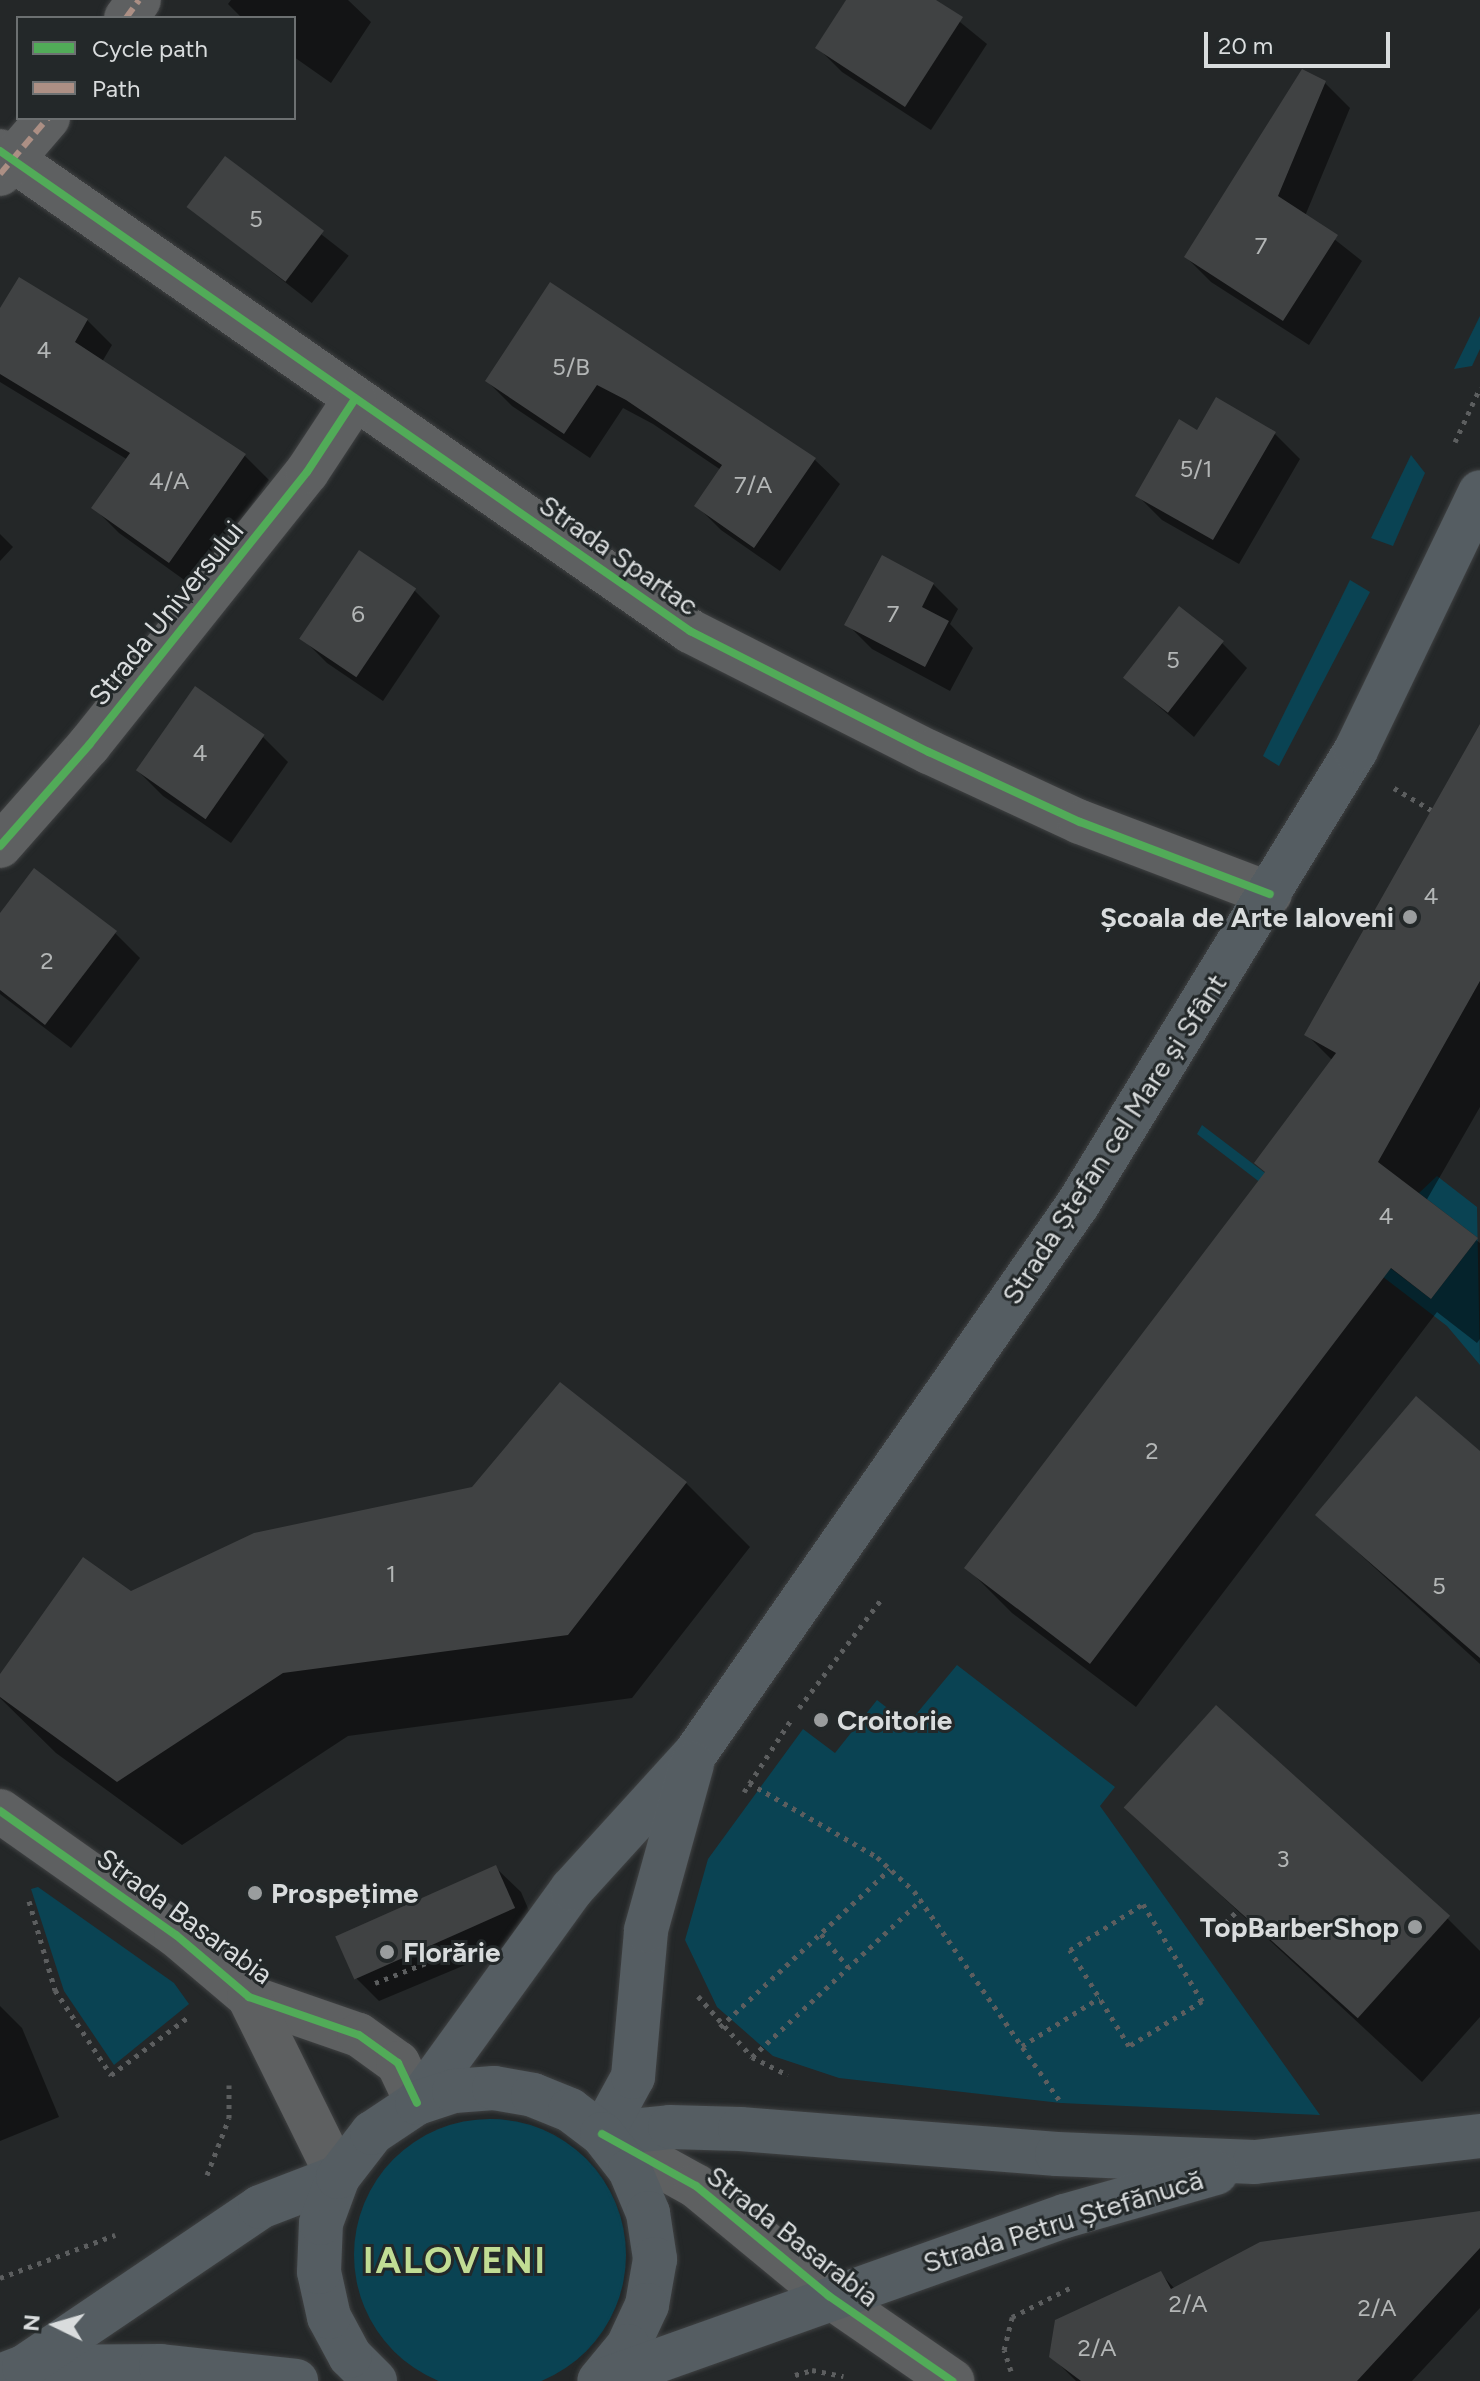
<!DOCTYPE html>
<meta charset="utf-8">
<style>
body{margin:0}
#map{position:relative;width:1480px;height:2381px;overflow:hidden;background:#242728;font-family:Figtree,sans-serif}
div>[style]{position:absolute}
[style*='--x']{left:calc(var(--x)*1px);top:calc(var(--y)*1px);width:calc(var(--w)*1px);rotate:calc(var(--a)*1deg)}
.green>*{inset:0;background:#0a4353}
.round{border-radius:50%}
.shadow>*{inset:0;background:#0007;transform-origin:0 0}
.building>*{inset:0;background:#404243;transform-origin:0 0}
.path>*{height:5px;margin-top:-2.5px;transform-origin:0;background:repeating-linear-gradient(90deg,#5c5e5f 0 4px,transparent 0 10px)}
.roads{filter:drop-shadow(0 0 2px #3f4142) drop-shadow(0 0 2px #3f4142)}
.minor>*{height:44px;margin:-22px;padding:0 22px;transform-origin:22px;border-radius:22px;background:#5e6061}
.major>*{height:44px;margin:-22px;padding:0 22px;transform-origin:22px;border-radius:22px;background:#555d62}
.quiet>*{height:6px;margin-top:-3px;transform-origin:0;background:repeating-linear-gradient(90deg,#ac8f84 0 12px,transparent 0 18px)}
.cycleway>*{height:8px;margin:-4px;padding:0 4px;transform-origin:4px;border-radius:4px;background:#51ab58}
.dots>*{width:22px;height:22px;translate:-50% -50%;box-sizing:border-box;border:4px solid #232829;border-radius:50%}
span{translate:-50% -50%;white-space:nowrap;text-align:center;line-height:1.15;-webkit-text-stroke:6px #232829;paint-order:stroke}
.number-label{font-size:24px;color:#b3b6b6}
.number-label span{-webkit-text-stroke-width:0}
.street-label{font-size:28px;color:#d9dcdd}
.poi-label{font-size:28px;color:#d9dcdd;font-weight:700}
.right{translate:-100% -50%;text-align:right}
.left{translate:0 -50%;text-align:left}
.district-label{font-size:36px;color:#c1dd94;font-weight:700;letter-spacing:2px}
.legend{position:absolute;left:16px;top:16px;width:280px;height:104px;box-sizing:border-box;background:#232829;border:2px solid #6c7071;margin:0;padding:10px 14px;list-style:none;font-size:24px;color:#d9dcdd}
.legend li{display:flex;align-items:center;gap:16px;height:40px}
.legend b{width:40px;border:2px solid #6c7071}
.north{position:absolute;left:16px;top:2285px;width:80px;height:80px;-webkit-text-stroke:6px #232829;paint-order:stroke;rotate:275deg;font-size:22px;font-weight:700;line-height:32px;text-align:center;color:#d9dcdd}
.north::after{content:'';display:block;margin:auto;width:28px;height:36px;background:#d9dcdd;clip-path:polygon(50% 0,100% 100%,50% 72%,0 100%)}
.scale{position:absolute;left:1204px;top:32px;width:186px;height:36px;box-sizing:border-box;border:4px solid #d9dcdd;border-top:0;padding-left:10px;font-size:24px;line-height:28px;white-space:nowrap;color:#d9dcdd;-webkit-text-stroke:6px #232829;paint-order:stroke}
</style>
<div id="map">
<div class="green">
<i style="clip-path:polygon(1480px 316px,1480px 349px,1472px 366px,1454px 369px)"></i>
<i style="clip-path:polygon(1411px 455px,1425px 473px,1393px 546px,1371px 538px)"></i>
<i style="clip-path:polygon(1350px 580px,1370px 592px,1279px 766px,1263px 756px)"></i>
<i style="clip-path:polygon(1202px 1125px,1431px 1299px,1478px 1238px,1419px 1193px,1437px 1176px,1477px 1207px,1480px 1365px,1447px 1326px,1197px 1134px)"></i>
<i style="clip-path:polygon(957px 1665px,1115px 1787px,1100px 1806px,1320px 2115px,1061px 2103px,839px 2078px,773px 2056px,717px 2007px,685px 1940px,708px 1859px,803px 1729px,835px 1753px,877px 1700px,908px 1724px)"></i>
<i style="clip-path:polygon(38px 1887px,174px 1983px,189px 2004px,114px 2065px,64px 1991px,31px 1889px)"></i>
<i class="round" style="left:354px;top:2119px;width:272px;height:272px"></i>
</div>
<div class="shadow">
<i style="clip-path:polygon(231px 0,348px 0,371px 22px,331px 83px,294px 57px,294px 18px,242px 18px,228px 4px)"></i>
<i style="clip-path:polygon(848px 0,933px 0,987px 44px,931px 130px,842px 72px,817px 47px)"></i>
<i style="clip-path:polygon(1325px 83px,1350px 108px,1305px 216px,1362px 261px,1309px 345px,1211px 282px,1186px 257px)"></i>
<i style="left:225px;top:159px;width:157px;height:60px;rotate:38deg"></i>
<i style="clip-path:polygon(551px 285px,815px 460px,840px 484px,780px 571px,721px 530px,696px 505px,721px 470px,653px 424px,623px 408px,590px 458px,512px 406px,487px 381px)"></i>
<i style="clip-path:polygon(0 312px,87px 320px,112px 345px,102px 362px,244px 455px,269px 480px,194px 587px,119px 533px,94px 508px,128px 460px,0 382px)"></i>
<i style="clip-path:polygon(1217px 400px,1275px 434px,1300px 459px,1239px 564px,1162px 520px,1137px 495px,1197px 433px)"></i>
<i style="clip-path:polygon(0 534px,13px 547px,0 561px)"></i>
<i style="clip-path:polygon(359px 553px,415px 591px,440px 616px,383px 701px,327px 663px,302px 638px)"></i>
<i style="clip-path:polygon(933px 584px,958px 609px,950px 624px,973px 648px,950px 691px,872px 649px,847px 624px)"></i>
<i style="clip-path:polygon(1222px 643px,1247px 668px,1194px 737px,1126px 678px)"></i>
<i style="clip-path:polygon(1480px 727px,1480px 1107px,1426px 1201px,1480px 1243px,1480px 1339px,1477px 1343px,1437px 1312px,1136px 1707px,1012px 1613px,967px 1568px,1267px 1173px,1333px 1061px,1306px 1034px)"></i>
<i style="clip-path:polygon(263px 737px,288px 762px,231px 843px,163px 796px,138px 771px)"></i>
<i style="clip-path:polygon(0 916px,115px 933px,140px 958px,71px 1048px,0 994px)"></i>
<i style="clip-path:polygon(1480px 1453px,1480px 1664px,1317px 1515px)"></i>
<i style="clip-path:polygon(686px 1483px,750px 1547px,632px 1698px,348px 1736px,182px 1845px,56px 1753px,0 1698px,0 1678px,130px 1593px)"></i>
<i style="clip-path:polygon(1126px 1807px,1447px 1918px,1480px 1951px,1480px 2017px,1422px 2082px)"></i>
<i style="clip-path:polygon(495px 1867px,521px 1892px,539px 1934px,379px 2001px,354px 1976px)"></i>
<i style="clip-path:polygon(0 2006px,22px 2028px,59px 2117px,0 2141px)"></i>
<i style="clip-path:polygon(1480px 2213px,1480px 2308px,1412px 2381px,1076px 2381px,1051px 2356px,1161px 2274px,1175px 2289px)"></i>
</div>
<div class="building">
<i style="clip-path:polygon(846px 0,936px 0,963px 17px,905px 107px,815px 48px)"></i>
<i style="clip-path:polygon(1302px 69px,1326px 81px,1278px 196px,1338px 235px,1283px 321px,1184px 257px)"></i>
<i style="left:225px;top:156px;width:124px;height:64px;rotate:37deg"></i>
<i style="clip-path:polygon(19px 277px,88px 319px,75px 342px,246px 454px,169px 563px,91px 508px,130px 453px,0 374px,0 308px)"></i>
<i style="clip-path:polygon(550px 282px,816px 458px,754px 548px,694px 506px,722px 465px,626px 400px,597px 385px,564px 434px,485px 381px)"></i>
<i style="clip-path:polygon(1216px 397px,1276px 432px,1213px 540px,1135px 496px,1179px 419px,1197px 430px)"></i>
<i style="left:359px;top:550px;width:69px;height:107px;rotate:34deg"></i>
<i style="clip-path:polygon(882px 555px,934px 583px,922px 607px,949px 621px,925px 667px,844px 625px)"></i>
<i style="left:1179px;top:606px;width:57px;height:91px;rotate:38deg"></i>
<i style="left:195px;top:686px;width:85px;height:103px;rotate:35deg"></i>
<i style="clip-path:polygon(1480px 724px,1480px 981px,1378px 1162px,1478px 1238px,1431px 1299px,1391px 1268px,1090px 1664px,964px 1568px,1265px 1172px,1254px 1163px,1336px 1053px,1304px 1035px)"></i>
<i style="clip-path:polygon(34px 868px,117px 931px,45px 1025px,0 990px,0 913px)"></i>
<i style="clip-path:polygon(560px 1382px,687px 1482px,568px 1635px,283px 1673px,117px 1782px,0 1697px,0 1674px,83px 1557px,131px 1591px,254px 1533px,472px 1487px)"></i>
<i style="clip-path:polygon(1416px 1396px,1480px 1451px,1480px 1658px,1315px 1515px)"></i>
<i style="left:1216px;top:1705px;width:315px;height:138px;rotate:42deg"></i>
<i style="left:496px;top:1865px;width:47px;height:176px;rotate:66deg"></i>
<i style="clip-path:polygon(1480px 2211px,1480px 2248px,1357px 2381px,1081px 2381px,1049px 2357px,1055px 2320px,1161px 2271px,1171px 2289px,1260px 2242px)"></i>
</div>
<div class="path">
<i style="--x:1455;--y:442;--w:60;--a:-65.2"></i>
<i style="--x:1394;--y:788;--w:43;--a:30.7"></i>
<i style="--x:799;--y:1708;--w:139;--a:-52.9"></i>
<i style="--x:749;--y:1783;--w:148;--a:30"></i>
<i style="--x:877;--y:1857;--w:50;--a:42.6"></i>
<i style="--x:914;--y:1891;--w:254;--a:55.2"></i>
<i style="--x:744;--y:1792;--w:86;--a:-56.9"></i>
<i style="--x:29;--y:1901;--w:93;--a:73.7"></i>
<i style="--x:55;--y:1990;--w:102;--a:56.6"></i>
<i style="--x:111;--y:2075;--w:95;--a:-36.9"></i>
<i style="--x:1143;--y:1904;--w:114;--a:58.7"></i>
<i style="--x:1202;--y:2001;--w:86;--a:148.3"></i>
<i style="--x:1129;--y:2046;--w:113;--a:-121.6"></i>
<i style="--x:1070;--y:1950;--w:86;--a:-32.2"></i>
<i style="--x:1218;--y:1930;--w:27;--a:-45"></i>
<i style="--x:821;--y:1934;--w:43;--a:50.7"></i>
<i style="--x:375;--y:1983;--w:90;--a:-21.4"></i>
<i style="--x:698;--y:1996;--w:81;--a:48.5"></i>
<i style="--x:752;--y:2057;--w:40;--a:26.6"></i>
<i style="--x:720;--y:2027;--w:232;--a:-42.9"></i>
<i style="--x:1022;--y:2046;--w:91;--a:-31.9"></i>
<i style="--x:752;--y:2057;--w:231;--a:-42.9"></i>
<i style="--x:207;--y:2175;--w:61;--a:-68.9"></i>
<i style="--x:229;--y:2118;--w:33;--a:-90"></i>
<i style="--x:0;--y:2278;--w:123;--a:-20.5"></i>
<i style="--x:1011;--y:2371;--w:22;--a:-108"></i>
<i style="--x:1004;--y:2350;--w:34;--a:-76"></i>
<i style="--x:1012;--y:2317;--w:69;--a:-26.6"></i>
<i style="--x:795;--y:2375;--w:18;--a:-16"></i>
<i style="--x:812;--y:2370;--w:32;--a:11"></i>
</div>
<div class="roads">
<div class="minor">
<i style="--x:126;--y:18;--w:22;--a:-54"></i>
<i style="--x:0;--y:151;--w:841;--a:34.82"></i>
<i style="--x:690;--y:631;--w:268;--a:26.9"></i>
<i style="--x:929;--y:752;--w:166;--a:24.9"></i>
<i style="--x:1080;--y:822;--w:203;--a:20.8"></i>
<i style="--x:0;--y:174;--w:74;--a:-49.4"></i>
<i style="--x:0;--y:846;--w:135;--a:-48.6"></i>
<i style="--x:89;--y:745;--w:349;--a:-51.4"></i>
<i style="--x:307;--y:472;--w:87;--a:-56.7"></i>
<i style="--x:0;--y:1811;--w:215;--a:35.2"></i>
<i style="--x:176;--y:1935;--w:96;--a:40.3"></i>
<i style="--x:249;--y:1997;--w:116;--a:19.1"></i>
<i style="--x:359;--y:2035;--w:48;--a:35.7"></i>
<i style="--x:398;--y:2063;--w:44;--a:64.6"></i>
<i style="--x:249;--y:1997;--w:201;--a:63.7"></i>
<i style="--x:602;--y:2134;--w:107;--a:29"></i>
<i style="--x:696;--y:2186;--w:173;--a:39.6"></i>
<i style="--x:829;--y:2296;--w:150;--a:34.6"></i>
</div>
<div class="major">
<i style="--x:417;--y:2103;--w:264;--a:-54.1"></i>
<i style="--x:572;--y:1889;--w:183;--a:-47.7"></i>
<i style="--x:695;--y:1754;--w:670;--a:-55.15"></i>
<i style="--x:1078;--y:1204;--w:532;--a:-58.52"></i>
<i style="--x:1356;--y:750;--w:286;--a:-64.3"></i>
<i style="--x:602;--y:2134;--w:68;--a:-5.9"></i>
<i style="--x:670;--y:2127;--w:70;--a:1.6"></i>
<i style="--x:740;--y:2129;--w:318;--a:4.5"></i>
<i style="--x:1057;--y:2154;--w:198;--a:2.3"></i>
<i style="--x:1255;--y:2162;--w:226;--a:-6.6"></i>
<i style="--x:602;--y:2134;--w:65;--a:-61.5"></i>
<i style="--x:633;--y:2077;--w:148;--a:-84.9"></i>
<i style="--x:646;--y:1930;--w:172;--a:-74.5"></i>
<i style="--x:24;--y:2367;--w:137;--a:-0.4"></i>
<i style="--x:161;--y:2366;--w:136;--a:6.3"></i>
<i style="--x:0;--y:2376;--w:26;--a:-21"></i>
<i style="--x:24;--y:2367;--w:285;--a:-34.1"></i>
<i style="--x:260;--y:2207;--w:84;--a:-21"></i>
<i style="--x:375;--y:2381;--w:35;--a:-135"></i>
<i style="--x:350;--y:2356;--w:44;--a:-118.3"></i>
<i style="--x:329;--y:2317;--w:46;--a:-102.5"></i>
<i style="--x:319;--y:2272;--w:49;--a:-87.7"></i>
<i style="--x:321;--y:2223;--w:49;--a:-69.7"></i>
<i style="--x:338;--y:2177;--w:56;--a:-52.3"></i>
<i style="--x:372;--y:2133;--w:54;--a:-33.7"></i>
<i style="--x:417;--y:2103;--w:39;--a:-18"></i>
<i style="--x:454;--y:2091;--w:40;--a:-4.3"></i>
<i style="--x:494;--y:2088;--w:40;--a:10"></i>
<i style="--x:533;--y:2095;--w:40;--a:22"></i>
<i style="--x:570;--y:2110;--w:40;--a:37"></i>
<i style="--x:602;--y:2134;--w:46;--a:52.1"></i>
<i style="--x:630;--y:2170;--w:47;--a:67.3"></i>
<i style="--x:648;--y:2213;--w:47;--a:81.3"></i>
<i style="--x:655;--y:2259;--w:47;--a:99.9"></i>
<i style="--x:647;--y:2305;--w:45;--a:114.9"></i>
<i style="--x:628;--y:2346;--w:45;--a:129.6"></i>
<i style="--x:601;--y:2381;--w:492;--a:-19.6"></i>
<i style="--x:1065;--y:2216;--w:157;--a:-15.9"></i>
</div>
</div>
<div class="quiet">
<i style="--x:126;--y:18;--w:22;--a:-54"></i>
<i style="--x:0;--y:174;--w:74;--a:-49.4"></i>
</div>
<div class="cycleway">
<i style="--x:0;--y:151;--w:841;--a:34.82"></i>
<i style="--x:690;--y:631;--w:268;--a:26.9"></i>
<i style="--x:929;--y:752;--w:166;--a:24.9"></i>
<i style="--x:1080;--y:822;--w:203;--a:20.8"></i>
<i style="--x:0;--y:846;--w:135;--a:-48.6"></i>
<i style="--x:89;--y:745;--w:349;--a:-51.4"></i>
<i style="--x:307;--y:472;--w:87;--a:-56.7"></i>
<i style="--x:0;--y:1811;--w:215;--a:35.2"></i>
<i style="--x:176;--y:1935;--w:96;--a:40.3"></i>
<i style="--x:249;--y:1997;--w:116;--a:19.1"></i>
<i style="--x:359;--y:2035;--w:48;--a:35.7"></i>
<i style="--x:398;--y:2063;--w:44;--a:64.6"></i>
<i style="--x:602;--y:2134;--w:107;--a:29"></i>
<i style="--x:696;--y:2186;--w:173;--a:39.6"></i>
<i style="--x:829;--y:2296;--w:150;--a:34.6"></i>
</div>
<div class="dots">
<i style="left:1410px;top:917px;background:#9a9d9e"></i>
<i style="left:821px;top:1720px;background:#9a9d9e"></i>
<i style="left:255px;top:1893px;background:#9a9d9e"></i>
<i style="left:1415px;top:1927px;background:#9a9d9e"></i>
<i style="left:387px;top:1952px;background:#9a9d9e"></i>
</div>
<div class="number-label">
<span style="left:256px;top:219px">5</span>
<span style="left:1261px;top:246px">7</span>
<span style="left:44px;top:350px">4</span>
<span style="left:571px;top:367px">5/B</span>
<span style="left:1196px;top:469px">5/1</span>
<span style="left:169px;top:481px">4/A</span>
<span style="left:753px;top:485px">7/A</span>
<span style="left:358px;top:614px">6</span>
<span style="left:893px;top:614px">7</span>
<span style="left:1173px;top:660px">5</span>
<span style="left:200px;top:753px">4</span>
<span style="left:1431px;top:896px">4</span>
<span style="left:47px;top:961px">2</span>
<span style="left:1386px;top:1216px">4</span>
<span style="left:1152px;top:1451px">2</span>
<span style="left:391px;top:1574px">1</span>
<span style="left:1439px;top:1586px">5</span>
<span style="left:1283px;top:1859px">3</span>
<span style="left:1188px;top:2304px">2/A</span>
<span style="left:1377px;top:2308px">2/A</span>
<span style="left:1097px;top:2348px">2/A</span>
</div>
<div class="street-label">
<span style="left:619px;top:555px;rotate:35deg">Strada Spartac</span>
<span style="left:166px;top:613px;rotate:-51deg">Strada Universului</span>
<span style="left:1114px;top:1139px;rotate:-57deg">Strada Ștefan cel Mare și Sfânt</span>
<span style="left:185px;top:1916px;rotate:36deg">Strada Basarabia</span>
<span style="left:1063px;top:2221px;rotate:-17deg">Strada Petru Ștefănucă</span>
<span style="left:793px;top:2236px;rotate:38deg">Strada Basarabia</span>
</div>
<div class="poi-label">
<span class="right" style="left:1394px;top:917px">Școala de Arte Ialoveni</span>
<span class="left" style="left:837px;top:1720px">Croitorie</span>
<span class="left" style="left:271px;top:1893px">Prospețime</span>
<span class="right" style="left:1399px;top:1927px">TopBarberShop</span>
<span class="left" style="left:403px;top:1952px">Florărie</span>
</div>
<div class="district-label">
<span style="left:455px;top:2261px">IALOVENI</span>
</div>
<ul class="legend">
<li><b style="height:10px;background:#51ab58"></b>Cycle path</li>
<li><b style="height:10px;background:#ac8f84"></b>Path</li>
</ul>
<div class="north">N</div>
<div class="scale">20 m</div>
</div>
